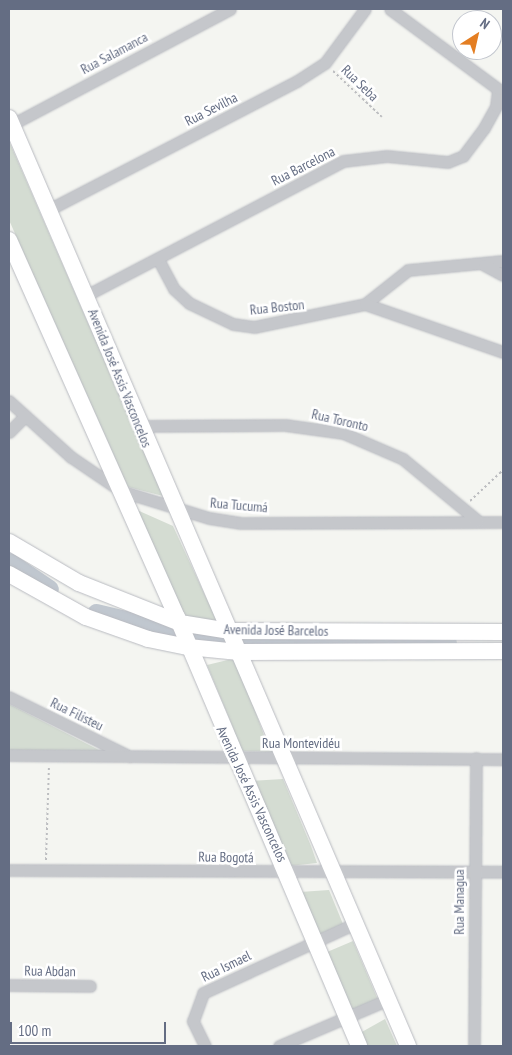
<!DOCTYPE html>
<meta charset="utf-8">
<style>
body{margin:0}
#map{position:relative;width:512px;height:1055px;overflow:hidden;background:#f4f5f1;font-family:"PT Sans Narrow",sans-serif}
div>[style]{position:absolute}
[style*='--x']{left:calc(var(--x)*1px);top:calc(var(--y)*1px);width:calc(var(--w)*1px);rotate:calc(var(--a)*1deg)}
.green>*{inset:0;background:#d4dcd2;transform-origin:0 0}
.river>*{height:19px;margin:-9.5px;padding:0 9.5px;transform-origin:9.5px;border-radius:9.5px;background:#c0c7cf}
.path>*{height:2px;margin-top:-1px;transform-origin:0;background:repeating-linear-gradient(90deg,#bcbdc0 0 2.5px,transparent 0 5px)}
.roads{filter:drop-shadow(0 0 1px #b9bbc1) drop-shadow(0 0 1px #b9bbc1)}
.street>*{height:11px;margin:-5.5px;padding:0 5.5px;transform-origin:5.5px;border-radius:5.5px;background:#c5c7cb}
.secondary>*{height:16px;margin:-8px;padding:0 8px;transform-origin:8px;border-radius:8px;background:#fff}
span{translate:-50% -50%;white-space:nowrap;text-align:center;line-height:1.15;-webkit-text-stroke:5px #fff;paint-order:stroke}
.street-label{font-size:14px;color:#646d83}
.frame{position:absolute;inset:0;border:10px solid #646d83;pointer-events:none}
.north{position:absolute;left:452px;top:10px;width:50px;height:50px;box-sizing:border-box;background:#fff;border:1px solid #c1c5cd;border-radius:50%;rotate:35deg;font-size:14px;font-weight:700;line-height:20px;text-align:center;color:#646d83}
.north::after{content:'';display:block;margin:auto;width:18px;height:22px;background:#e47e22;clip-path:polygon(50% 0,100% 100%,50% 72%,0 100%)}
.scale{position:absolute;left:10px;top:1022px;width:156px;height:22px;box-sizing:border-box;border:2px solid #646d83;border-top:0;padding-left:6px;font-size:15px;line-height:18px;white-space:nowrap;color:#646d83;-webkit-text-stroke:4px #fff;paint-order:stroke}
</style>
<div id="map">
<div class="green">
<i style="clip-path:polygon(9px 141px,163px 496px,128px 487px,9px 220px)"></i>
<i style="clip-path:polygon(137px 510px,173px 526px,217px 621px,181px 617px)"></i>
<i style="clip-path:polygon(236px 658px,265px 738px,277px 752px,243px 751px,226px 732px,234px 730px,207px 665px)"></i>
<i style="clip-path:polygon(9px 704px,101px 751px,9px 750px)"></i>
<i style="clip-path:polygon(283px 779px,311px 846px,317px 863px,289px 866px,252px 781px)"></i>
<i style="clip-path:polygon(329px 890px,343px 924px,320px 936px,300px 892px)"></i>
<i style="left:353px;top:941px;width:63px;height:30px;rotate:67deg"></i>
<i style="clip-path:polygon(385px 1019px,397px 1046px,367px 1046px,360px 1033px)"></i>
</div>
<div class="river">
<i style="--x:9;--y:562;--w:48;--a:34"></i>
<i style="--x:96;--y:613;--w:130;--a:13.4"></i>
<i style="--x:222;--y:643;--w:225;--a:0"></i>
</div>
<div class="path">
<i style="--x:333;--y:71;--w:67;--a:43.2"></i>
<i style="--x:470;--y:501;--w:45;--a:-43.2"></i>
<i style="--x:46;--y:860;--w:95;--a:-88.2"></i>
</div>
<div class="roads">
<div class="street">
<i style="--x:9;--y:126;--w:250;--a:-27.9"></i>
<i style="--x:50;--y:209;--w:278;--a:-27.4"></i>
<i style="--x:297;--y:81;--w:33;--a:-33"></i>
<i style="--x:325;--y:63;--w:67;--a:-53.5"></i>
<i style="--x:158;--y:259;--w:34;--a:62"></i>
<i style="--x:174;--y:289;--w:21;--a:43"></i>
<i style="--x:189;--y:303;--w:49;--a:25.5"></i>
<i style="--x:233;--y:324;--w:21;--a:8"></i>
<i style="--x:254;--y:327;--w:113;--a:-11.7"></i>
<i style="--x:365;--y:304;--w:55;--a:-38.3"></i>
<i style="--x:408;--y:270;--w:95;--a:-5.4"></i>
<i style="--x:484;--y:265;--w:21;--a:28"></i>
<i style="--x:87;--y:295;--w:289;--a:-27.6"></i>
<i style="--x:343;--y:161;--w:44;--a:-6.5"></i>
<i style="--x:387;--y:156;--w:61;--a:5.6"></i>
<i style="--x:448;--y:162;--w:16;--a:-22"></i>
<i style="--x:463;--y:156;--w:35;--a:-53"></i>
<i style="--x:484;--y:128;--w:25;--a:-61"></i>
<i style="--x:496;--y:106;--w:17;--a:-83"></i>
<i style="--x:498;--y:89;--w:134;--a:-143.5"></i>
<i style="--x:365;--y:304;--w:146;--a:19.2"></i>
<i style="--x:9;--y:401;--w:84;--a:42.1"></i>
<i style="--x:71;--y:457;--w:60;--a:34.2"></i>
<i style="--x:121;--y:491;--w:92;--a:17.1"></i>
<i style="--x:209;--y:518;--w:32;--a:9"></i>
<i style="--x:241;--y:523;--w:262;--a:-0.2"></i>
<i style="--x:139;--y:426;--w:146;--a:-0.4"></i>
<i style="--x:285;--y:425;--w:59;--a:7.9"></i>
<i style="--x:343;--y:433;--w:65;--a:23.4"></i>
<i style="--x:403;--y:459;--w:97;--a:39.6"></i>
<i style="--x:9;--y:432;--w:23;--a:-45"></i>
<i style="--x:9;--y:697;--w:134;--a:26.2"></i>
<i style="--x:9;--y:755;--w:494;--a:0.5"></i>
<i style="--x:9;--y:870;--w:494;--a:0.2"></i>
<i style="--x:9;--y:985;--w:81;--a:0.7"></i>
<i style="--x:205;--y:1046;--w:28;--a:-116"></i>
<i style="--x:193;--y:1021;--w:30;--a:-70"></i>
<i style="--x:203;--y:993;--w:166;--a:-24.6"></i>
<i style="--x:279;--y:1046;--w:117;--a:-23.1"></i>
<i style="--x:474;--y:1046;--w:288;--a:-89.6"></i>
</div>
<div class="secondary">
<i style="--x:9;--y:118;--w:1010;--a:66.73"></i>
<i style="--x:9;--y:240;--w:413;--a:66"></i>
<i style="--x:177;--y:617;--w:466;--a:67"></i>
<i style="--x:9;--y:542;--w:81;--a:30.4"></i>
<i style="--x:79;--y:583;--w:109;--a:21.6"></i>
<i style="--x:180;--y:623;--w:51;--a:9.1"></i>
<i style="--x:230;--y:631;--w:273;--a:0.2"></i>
<i style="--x:9;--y:574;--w:88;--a:29.2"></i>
<i style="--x:86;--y:617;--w:66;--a:19.5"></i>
<i style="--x:148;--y:639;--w:41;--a:11.3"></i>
<i style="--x:188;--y:647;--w:51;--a:5.6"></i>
<i style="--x:239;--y:652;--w:264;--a:-0.2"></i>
</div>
</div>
<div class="street-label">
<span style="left:114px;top:53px;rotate:-28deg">Rua Salamanca</span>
<span style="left:360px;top:83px;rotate:44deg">Rua Seba</span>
<span style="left:211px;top:109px;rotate:-27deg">Rua Sevilha</span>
<span style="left:303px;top:166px;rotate:-27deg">Rua Barcelona</span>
<span style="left:277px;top:307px;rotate:-6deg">Rua Boston</span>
<span style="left:120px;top:378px;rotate:68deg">Avenida José Assis Vasconcelos</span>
<span style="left:340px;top:420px;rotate:13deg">Rua Toronto</span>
<span style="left:239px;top:505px;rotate:5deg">Rua Tucumá</span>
<span style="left:276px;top:630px;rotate:1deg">Avenida José Barcelos</span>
<span style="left:77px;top:714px;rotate:26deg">Rua Filisteu</span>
<span style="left:301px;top:743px">Rua Montevidéu</span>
<span style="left:252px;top:794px;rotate:65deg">Avenida José Assis Vasconcelos</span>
<span style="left:226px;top:857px;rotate:1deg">Rua Bogotá</span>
<span style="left:459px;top:902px;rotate:-90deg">Rua Managua</span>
<span style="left:226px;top:966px;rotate:-26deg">Rua Ismael</span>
<span style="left:50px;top:971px;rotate:1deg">Rua Abdan</span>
</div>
<div class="frame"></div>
<div class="north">N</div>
<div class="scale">100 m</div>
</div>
